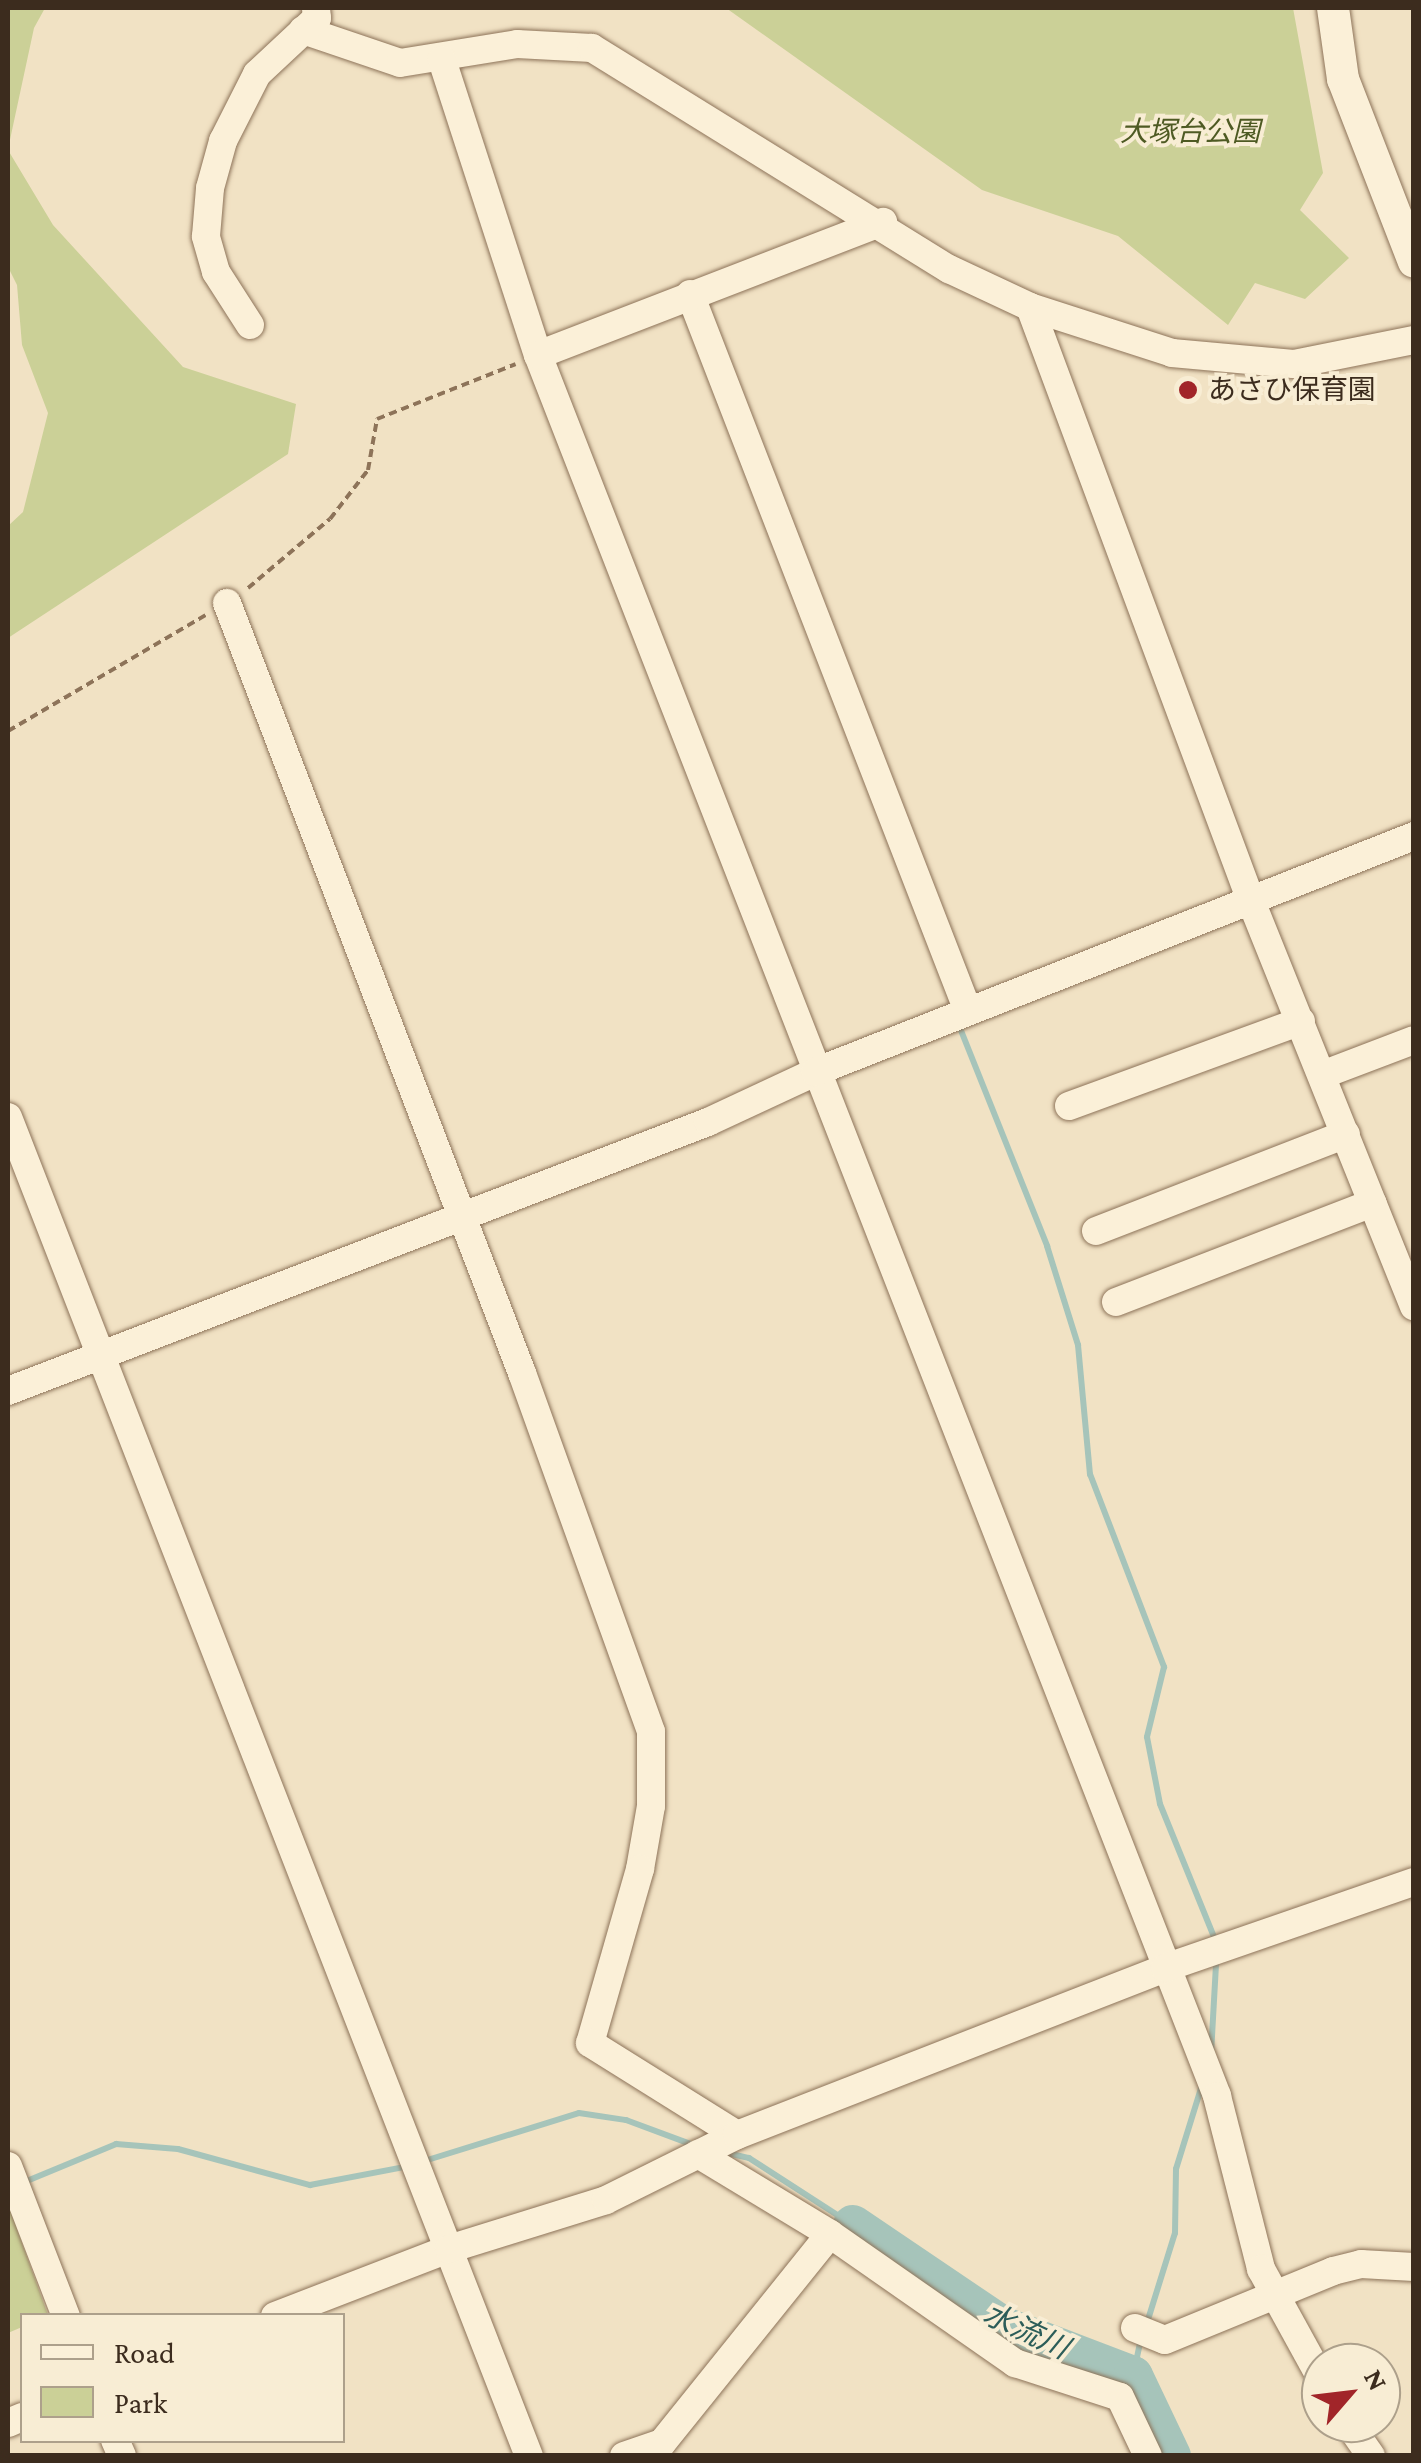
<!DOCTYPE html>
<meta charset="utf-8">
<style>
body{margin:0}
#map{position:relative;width:1421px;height:2463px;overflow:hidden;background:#f1e2c4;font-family:"Crimson Pro","Noto Sans JP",serif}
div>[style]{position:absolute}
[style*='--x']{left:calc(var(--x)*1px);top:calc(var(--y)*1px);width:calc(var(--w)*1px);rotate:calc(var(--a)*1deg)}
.green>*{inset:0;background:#cbd097}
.stream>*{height:6px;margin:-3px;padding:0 3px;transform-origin:3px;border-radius:3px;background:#a6c4ba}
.river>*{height:40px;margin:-20px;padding:0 20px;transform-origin:20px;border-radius:20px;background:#a6c4ba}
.path>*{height:4px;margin-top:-2px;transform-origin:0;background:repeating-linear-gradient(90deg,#8d7359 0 8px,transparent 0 13px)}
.roads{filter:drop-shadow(0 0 2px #8d7359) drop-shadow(0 0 2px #8d7359)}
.minor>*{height:28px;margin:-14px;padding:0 14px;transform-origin:14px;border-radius:14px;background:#fbf0d8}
.tertiary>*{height:32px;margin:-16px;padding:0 16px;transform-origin:16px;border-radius:16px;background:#fbf0d8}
.dots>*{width:28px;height:28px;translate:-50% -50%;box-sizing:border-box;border:5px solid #f8edd4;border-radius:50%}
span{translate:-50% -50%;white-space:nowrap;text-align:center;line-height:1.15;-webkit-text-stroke:8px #f8edd4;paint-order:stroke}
.park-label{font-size:28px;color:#4e5a23;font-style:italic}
.poi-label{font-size:28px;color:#3c2c1e}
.left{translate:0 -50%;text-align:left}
.water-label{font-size:30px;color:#2c5d59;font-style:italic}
.frame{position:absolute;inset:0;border:10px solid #3c2c1e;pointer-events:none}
.legend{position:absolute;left:20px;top:2313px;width:325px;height:130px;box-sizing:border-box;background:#f8edd4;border:2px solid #ada08b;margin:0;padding:12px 18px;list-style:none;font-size:30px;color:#3c2c1e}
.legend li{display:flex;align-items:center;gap:20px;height:50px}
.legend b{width:50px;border:2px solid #ada08b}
.north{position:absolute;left:1301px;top:2343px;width:100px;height:100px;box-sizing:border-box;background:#f8edd4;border:2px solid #ada08b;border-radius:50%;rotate:62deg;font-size:28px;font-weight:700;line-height:40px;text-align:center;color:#3c2c1e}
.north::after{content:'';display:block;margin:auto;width:35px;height:45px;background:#a12529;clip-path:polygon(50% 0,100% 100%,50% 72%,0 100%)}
</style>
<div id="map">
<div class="green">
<i style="clip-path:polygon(8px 8px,45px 8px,34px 28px,8px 149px)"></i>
<i style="clip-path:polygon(726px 8px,1293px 8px,1323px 173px,1300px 210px,1349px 258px,1305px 299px,1255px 283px,1228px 325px,1118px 236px,982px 190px)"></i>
<i style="clip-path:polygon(8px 150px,53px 225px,183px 367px,296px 404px,288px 454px,8px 638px,8px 526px,23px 512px,48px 413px,22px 345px,17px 285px,8px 267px)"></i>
<i style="clip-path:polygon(9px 2207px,48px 2315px,22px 2316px,22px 2327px,8px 2333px)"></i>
</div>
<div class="stream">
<i style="--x:960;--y:1028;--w:235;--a:68.2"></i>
<i style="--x:1047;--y:1246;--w:104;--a:72.6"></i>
<i style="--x:1078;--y:1345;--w:130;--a:84.7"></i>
<i style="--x:1090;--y:1474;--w:207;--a:69"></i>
<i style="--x:1164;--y:1667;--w:72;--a:103.7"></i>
<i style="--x:1147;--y:1737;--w:68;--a:79"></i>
<i style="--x:1160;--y:1804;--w:144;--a:67.9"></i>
<i style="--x:1211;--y:2054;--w:89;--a:-86.8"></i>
<i style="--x:723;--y:2152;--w:27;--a:13"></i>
<i style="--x:749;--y:2158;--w:124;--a:32.8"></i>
<i style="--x:421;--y:2162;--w:165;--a:-17.2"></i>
<i style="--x:579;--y:2113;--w:48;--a:8.5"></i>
<i style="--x:626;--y:2120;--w:75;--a:20.4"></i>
<i style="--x:22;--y:2183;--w:102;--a:-22.5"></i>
<i style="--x:116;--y:2144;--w:62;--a:4.6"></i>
<i style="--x:178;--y:2149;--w:137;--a:15.3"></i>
<i style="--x:310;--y:2185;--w:102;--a:-10.8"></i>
<i style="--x:1146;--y:2326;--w:97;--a:-72.7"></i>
<i style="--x:1175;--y:2233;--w:64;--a:-89.1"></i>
<i style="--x:1176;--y:2169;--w:91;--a:-72.8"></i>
<i style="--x:1133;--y:2376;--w:40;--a:-78"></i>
</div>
<div class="river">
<i style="--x:853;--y:2225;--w:180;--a:34.1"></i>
<i style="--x:1002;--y:2326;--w:140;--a:20.9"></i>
<i style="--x:1133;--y:2376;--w:89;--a:64.6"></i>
</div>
<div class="path">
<i style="--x:248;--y:588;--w:107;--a:-40.1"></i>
<i style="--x:330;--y:519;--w:62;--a:-52.2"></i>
<i style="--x:368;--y:470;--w:52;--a:-80"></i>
<i style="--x:377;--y:419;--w:149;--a:-21.6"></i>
<i style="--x:8;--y:731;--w:229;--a:-30.4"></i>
</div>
<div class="roads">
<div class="minor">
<i style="--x:303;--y:30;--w:102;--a:18.8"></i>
<i style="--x:400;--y:63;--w:119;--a:-9.2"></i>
<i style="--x:517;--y:44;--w:75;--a:3.1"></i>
<i style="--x:592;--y:48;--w:420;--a:31.8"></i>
<i style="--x:949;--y:269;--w:89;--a:25.1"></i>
<i style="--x:1030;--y:307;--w:149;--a:17.9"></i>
<i style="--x:1172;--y:353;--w:122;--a:5.2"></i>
<i style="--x:1294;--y:364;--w:122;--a:-11.3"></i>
<i style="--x:442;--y:60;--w:310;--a:72"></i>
<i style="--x:538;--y:355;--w:1869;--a:68.69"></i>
<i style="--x:1217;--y:2096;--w:179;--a:75.7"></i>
<i style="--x:1261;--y:2269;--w:124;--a:61.2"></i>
<i style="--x:690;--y:294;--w:769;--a:68.81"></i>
<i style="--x:1030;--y:307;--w:634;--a:69.59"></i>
<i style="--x:1251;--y:901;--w:437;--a:68.1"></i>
<i style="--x:250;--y:325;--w:63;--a:-122.7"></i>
<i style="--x:216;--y:272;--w:37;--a:-106"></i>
<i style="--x:206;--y:236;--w:48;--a:-85.2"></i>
<i style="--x:210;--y:188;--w:49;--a:-74.5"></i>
<i style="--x:223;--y:141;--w:75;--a:-63.1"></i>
<i style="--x:257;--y:74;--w:82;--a:-43"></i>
<i style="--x:317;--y:18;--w:10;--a:-96"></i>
<i style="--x:538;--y:355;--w:370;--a:-21.1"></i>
<i style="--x:227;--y:603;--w:825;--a:69.04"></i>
<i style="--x:522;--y:1373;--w:381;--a:70.2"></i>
<i style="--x:651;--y:1732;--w:74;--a:90"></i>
<i style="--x:651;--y:1806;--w:64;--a:99.9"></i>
<i style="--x:640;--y:1869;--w:181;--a:106"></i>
<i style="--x:590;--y:2043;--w:173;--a:32"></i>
<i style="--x:1322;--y:1075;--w:98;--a:-20.8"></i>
<i style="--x:1069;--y:1106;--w:247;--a:-20.1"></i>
<i style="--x:8;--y:1117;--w:1437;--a:68.74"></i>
<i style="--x:1096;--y:1231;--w:268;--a:-21.2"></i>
<i style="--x:1116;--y:1302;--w:275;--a:-21.1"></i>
<i style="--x:8;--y:1391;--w:750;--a:-21.02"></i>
<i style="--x:708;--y:1122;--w:118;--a:-25"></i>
<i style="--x:815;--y:1072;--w:644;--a:-21.5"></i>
<i style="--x:698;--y:2154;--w:154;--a:31.2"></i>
<i style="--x:830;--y:2234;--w:226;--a:34.9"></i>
<i style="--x:1015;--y:2363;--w:110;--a:17.9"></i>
<i style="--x:1120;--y:2397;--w:65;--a:64.6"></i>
<i style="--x:8;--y:2166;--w:161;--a:68.9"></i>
<i style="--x:275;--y:2316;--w:186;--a:-21.1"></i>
<i style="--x:449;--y:2249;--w:164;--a:-17.3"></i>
<i style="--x:606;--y:2200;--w:146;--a:-26.4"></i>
<i style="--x:737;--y:2135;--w:459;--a:-21.3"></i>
<i style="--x:1165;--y:1968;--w:263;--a:-19.1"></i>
<i style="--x:1135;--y:2328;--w:32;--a:22"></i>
<i style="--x:1165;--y:2340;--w:182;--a:-22.3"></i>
<i style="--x:1333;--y:2271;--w:29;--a:-14"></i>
<i style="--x:1361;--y:2264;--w:53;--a:3.2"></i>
<i style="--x:8;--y:2423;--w:15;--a:-23"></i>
<i style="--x:1348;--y:2423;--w:40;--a:55.1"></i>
<i style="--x:115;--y:2440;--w:17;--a:66"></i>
<i style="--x:624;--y:2456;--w:40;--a:-18.9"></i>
<i style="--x:662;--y:2443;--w:268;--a:-51.2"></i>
</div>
<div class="tertiary">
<i style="--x:1333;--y:8;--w:72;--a:82"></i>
<i style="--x:1343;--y:79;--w:196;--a:68.8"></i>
</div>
</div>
<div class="dots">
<i style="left:1188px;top:390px;background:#a12529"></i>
</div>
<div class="park-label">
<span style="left:1190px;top:132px">大塚台公園</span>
</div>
<div class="poi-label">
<span class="left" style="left:1208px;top:390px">あさひ保育園</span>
</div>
<div class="water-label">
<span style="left:1026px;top:2331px;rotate:25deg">水流川</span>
</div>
<div class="frame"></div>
<ul class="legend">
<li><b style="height:12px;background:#fbf0d8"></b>Road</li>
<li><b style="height:28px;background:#cbd097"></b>Park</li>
</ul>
<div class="north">N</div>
</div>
